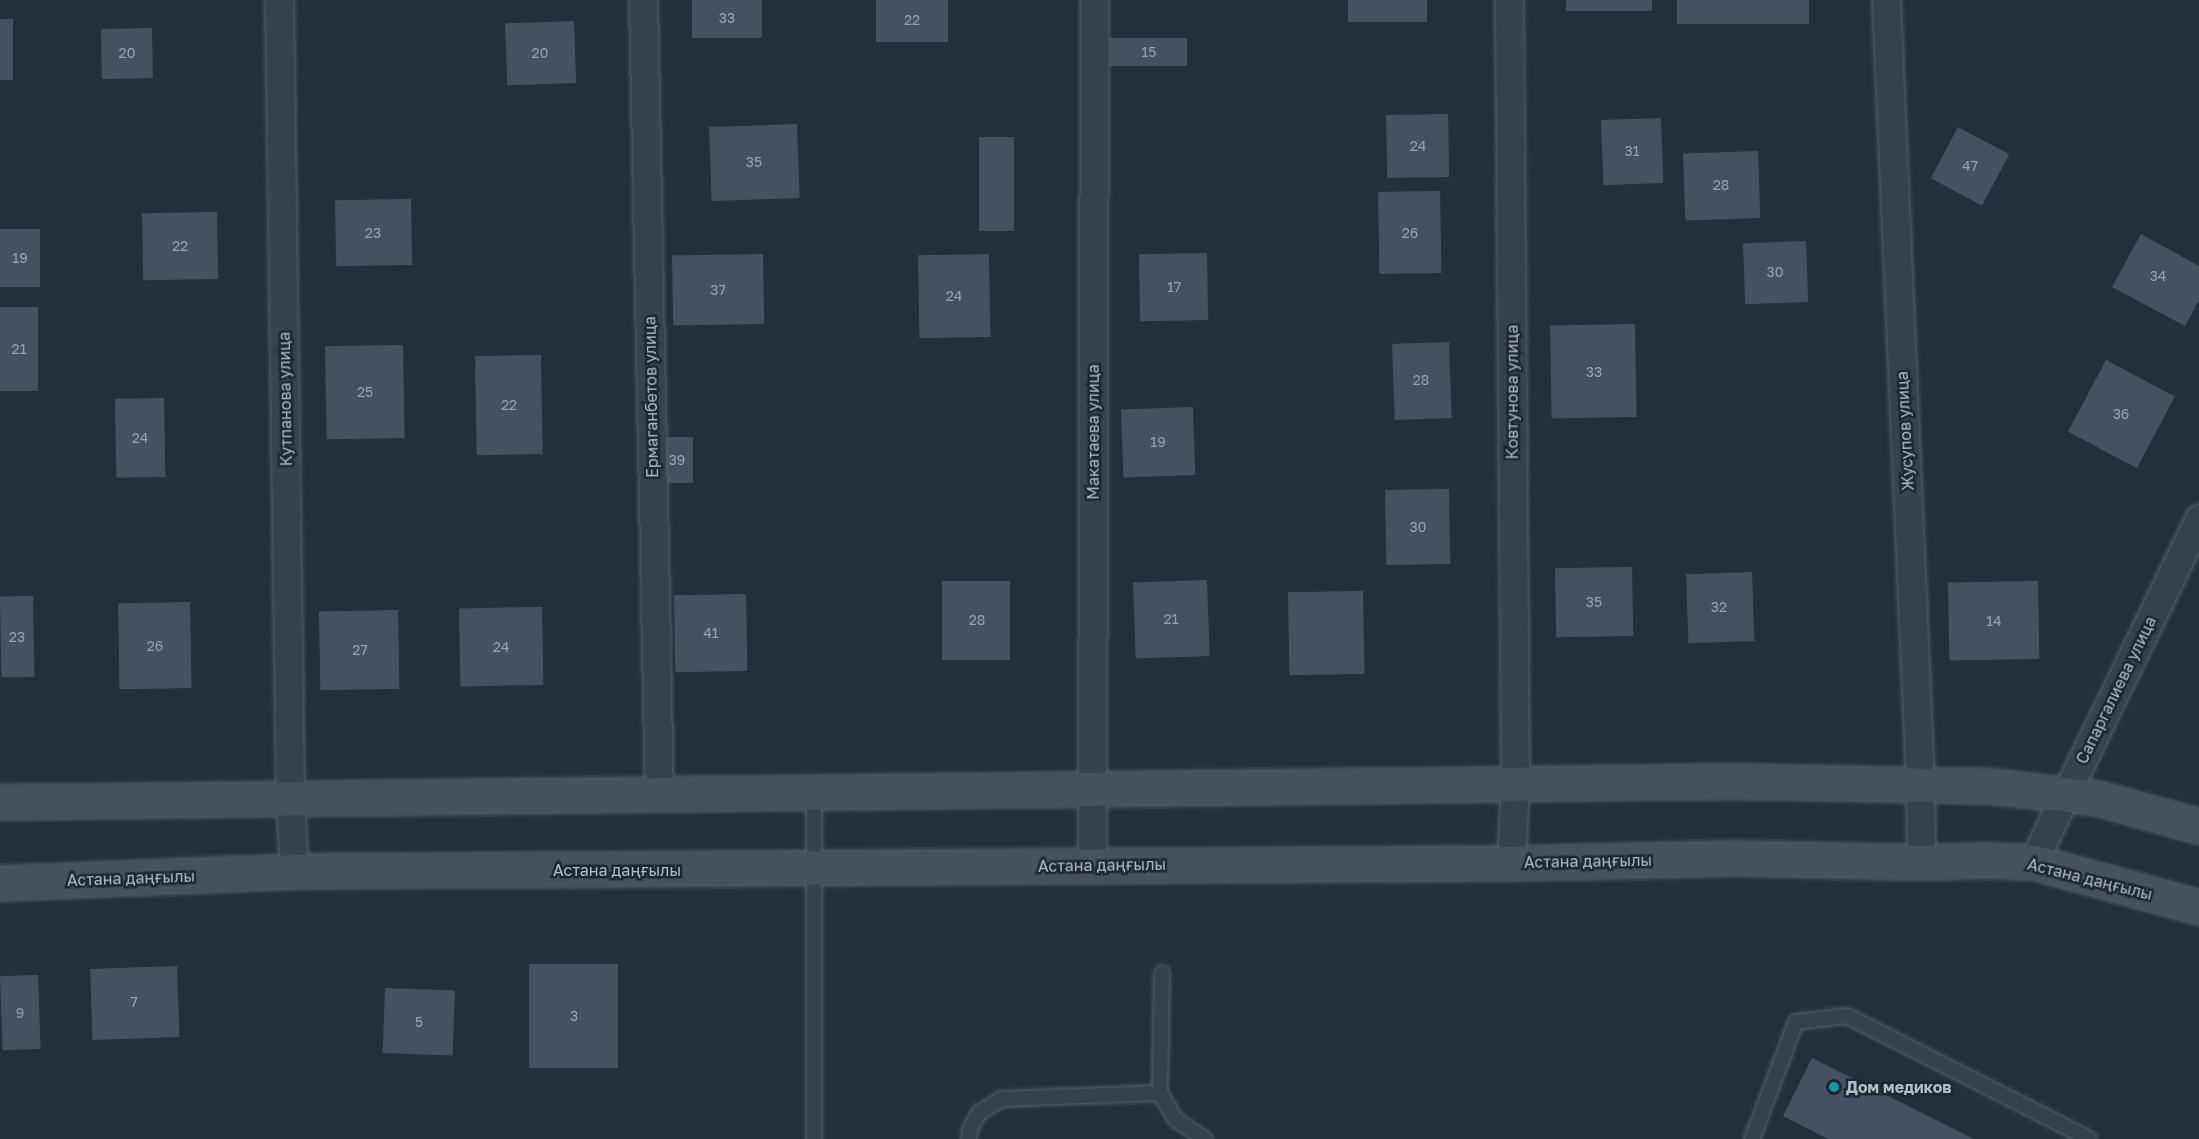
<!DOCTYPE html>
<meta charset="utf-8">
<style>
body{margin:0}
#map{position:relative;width:2199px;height:1139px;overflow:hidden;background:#242f3e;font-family:"Golos Text",sans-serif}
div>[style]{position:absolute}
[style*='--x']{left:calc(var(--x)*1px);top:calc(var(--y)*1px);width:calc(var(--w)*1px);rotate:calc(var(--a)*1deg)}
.building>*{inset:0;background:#455162;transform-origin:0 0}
.roads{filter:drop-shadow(0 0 2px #565f6c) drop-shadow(0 0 2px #565f6c)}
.lane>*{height:14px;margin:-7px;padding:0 7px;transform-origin:7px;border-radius:7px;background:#38414e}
.street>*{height:27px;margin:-13.5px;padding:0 13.5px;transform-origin:13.5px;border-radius:13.5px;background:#38414e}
.secondary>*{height:33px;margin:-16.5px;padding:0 16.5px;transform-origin:16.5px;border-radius:16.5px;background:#465061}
.dots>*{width:16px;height:16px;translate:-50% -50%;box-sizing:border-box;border:3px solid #1d2633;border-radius:50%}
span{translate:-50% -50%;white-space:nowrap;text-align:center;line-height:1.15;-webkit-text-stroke:5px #1d2633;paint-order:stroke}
.number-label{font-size:14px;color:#98a1af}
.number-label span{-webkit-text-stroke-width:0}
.street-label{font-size:16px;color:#b4bcc9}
.poi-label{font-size:16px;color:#b4bcc9;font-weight:700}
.left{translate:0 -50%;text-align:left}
</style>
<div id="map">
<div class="building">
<i style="left:692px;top:0;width:70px;height:38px"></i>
<i style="left:876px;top:0;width:72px;height:42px"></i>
<i style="left:1348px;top:0;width:79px;height:22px"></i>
<i style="left:1566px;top:0;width:86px;height:11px"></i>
<i style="left:1677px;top:0;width:132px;height:24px"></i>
<i style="left:0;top:19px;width:13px;height:61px"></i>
<i style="left:574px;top:21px;width:62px;height:69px;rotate:88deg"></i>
<i style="left:152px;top:28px;width:50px;height:51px;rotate:89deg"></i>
<i style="left:1187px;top:38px;width:28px;height:77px;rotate:90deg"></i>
<i style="left:1448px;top:114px;width:63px;height:62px;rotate:89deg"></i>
<i style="left:1661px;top:118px;width:65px;height:60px;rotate:88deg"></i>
<i style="left:797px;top:124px;width:74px;height:88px;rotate:88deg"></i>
<i style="left:1958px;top:127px;width:58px;height:58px;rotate:28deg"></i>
<i style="left:979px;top:137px;width:35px;height:94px"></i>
<i style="left:1758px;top:151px;width:67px;height:75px;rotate:88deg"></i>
<i style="left:1440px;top:191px;width:82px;height:62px;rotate:89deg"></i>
<i style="left:411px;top:199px;width:66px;height:76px;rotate:89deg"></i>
<i style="left:217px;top:212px;width:67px;height:75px;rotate:89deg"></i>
<i style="left:0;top:229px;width:40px;height:58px"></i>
<i style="clip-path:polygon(2141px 234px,2199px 266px,2199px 300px,2185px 326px,2112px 287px)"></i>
<i style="left:1806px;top:241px;width:61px;height:63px;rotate:88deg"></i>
<i style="left:1207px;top:253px;width:67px;height:68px;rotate:89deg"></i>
<i style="left:763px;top:254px;width:70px;height:91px;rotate:89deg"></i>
<i style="left:989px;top:254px;width:83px;height:71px;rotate:89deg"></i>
<i style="left:0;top:307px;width:38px;height:84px"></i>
<i style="left:1635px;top:324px;width:93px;height:85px;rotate:89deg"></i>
<i style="left:1449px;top:342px;width:76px;height:57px;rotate:88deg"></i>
<i style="left:403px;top:345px;width:93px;height:78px;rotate:89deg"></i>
<i style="left:541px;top:355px;width:99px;height:66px;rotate:89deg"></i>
<i style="left:2106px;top:360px;width:78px;height:81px;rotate:28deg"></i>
<i style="left:164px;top:398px;width:79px;height:49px;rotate:89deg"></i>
<i style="left:1193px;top:407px;width:68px;height:72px;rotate:88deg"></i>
<i style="left:659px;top:437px;width:34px;height:46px"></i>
<i style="left:1449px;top:489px;width:75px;height:64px;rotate:89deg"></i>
<i style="left:1632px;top:567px;width:69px;height:77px;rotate:89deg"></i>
<i style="left:1752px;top:572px;width:69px;height:66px;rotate:88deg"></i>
<i style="left:1207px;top:580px;width:76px;height:74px;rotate:88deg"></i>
<i style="left:942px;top:581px;width:68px;height:79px"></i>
<i style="left:2038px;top:581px;width:78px;height:90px;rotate:89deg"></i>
<i style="left:1363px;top:591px;width:83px;height:75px;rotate:89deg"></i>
<i style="left:746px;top:594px;width:77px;height:72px;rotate:89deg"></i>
<i style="left:33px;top:596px;width:81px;height:33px;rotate:89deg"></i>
<i style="left:190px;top:602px;width:86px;height:72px;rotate:89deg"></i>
<i style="left:542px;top:607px;width:78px;height:83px;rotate:89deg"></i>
<i style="left:398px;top:610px;width:79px;height:79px;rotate:89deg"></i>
<i style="left:529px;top:964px;width:89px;height:104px"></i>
<i style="left:177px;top:966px;width:71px;height:87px;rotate:88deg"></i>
<i style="left:38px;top:975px;width:74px;height:38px;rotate:88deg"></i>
<i style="left:385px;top:988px;width:70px;height:65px;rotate:2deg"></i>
<i style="clip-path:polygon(1812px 1058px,1974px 1139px,1828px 1139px,1783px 1116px)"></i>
</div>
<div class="roads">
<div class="lane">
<i style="--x:814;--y:791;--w:348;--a:90"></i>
<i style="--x:1162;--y:973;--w:120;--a:91"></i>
<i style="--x:1160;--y:1093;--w:30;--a:60"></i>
<i style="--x:1175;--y:1119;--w:36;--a:34"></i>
<i style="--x:969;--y:1139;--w:10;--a:-84"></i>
<i style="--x:970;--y:1129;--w:18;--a:-61"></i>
<i style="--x:979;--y:1113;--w:26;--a:-32"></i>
<i style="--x:1001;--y:1099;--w:159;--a:-2.2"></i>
<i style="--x:1752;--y:1139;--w:125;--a:-69.4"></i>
<i style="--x:1796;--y:1022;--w:51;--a:-6.7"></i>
<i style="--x:1847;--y:1016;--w:271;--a:26.9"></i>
</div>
<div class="street">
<i style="--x:279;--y:0;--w:798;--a:89.21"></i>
<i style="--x:290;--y:798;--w:73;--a:86.9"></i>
<i style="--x:643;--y:0;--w:794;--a:88.85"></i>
<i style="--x:1509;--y:0;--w:783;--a:89.56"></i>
<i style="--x:1515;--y:783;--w:80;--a:92.9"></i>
<i style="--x:1886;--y:0;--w:784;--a:87.51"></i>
<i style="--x:1920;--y:783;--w:79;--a:89.3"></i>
<i style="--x:2033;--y:862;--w:382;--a:-64.2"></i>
<i style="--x:1092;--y:864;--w:864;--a:-89.87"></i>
</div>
<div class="secondary">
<i style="--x:0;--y:802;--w:1734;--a:-0.69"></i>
<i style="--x:1734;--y:781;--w:256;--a:1.1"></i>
<i style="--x:1990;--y:786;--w:108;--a:6.4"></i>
<i style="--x:2097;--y:798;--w:106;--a:15.4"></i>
<i style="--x:0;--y:883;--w:294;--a:-2.3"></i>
<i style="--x:294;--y:871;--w:1217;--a:-0.38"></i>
<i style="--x:1511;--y:863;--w:223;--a:-1.3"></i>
<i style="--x:1734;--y:858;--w:187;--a:1.2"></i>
<i style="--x:1921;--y:862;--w:65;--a:-1.8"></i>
<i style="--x:1986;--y:860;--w:47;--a:2.4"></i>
<i style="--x:2033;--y:862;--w:172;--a:15.2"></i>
</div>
</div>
<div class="dots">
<i style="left:1834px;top:1087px;background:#0f9aa8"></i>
</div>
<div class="number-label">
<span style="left:727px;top:18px">33</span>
<span style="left:912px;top:20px">22</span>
<span style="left:1149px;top:52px">15</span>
<span style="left:127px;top:53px">20</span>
<span style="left:540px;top:53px">20</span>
<span style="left:1418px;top:146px">24</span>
<span style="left:1632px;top:151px">31</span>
<span style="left:754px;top:162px">35</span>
<span style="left:1970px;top:166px">47</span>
<span style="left:1721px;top:185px">28</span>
<span style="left:373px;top:233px">23</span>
<span style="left:1410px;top:233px">26</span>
<span style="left:180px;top:246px">22</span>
<span style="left:20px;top:258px">19</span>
<span style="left:1775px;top:272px">30</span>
<span style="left:2158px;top:276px">34</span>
<span style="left:1174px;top:287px">17</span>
<span style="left:718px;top:290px">37</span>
<span style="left:954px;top:296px">24</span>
<span style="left:19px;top:349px">21</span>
<span style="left:1594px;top:372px">33</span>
<span style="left:1421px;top:380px">28</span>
<span style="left:365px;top:392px">25</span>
<span style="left:509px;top:405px">22</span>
<span style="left:2121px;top:414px">36</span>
<span style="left:140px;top:438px">24</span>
<span style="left:1158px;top:442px">19</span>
<span style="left:677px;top:460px">39</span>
<span style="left:1418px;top:527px">30</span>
<span style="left:1594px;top:602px">35</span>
<span style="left:1719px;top:607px">32</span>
<span style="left:1171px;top:619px">21</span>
<span style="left:977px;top:620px">28</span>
<span style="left:1994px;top:621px">14</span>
<span style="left:711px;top:633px">41</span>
<span style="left:17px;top:637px">23</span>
<span style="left:155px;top:646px">26</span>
<span style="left:501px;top:647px">24</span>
<span style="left:360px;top:650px">27</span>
<span style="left:134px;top:1002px">7</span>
<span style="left:20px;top:1013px">9</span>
<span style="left:574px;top:1016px">3</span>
<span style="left:419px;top:1022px">5</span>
</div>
<div class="street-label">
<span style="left:1512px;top:392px;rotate:-90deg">Ковтунова улица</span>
<span style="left:651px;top:397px;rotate:-91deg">Ермаганбетов улица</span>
<span style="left:285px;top:399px;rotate:-91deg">Кутпанова улица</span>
<span style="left:1905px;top:431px;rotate:-93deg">Жусупов улица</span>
<span style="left:1093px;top:432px;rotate:-90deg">Макатаева улица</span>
<span style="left:2116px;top:690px;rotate:-64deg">Сапаргалиева улица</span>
<span style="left:1588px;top:861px;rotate:-1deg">Астана даңғылы</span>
<span style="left:1102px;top:865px;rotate:-1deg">Астана даңғылы</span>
<span style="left:617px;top:870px">Астана даңғылы</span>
<span style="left:131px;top:878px;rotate:-2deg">Астана даңғылы</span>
<span style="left:2090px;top:879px;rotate:14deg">Астана даңғылы</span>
</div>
<div class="poi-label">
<span class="left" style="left:1846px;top:1087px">Дом медиков</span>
</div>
</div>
